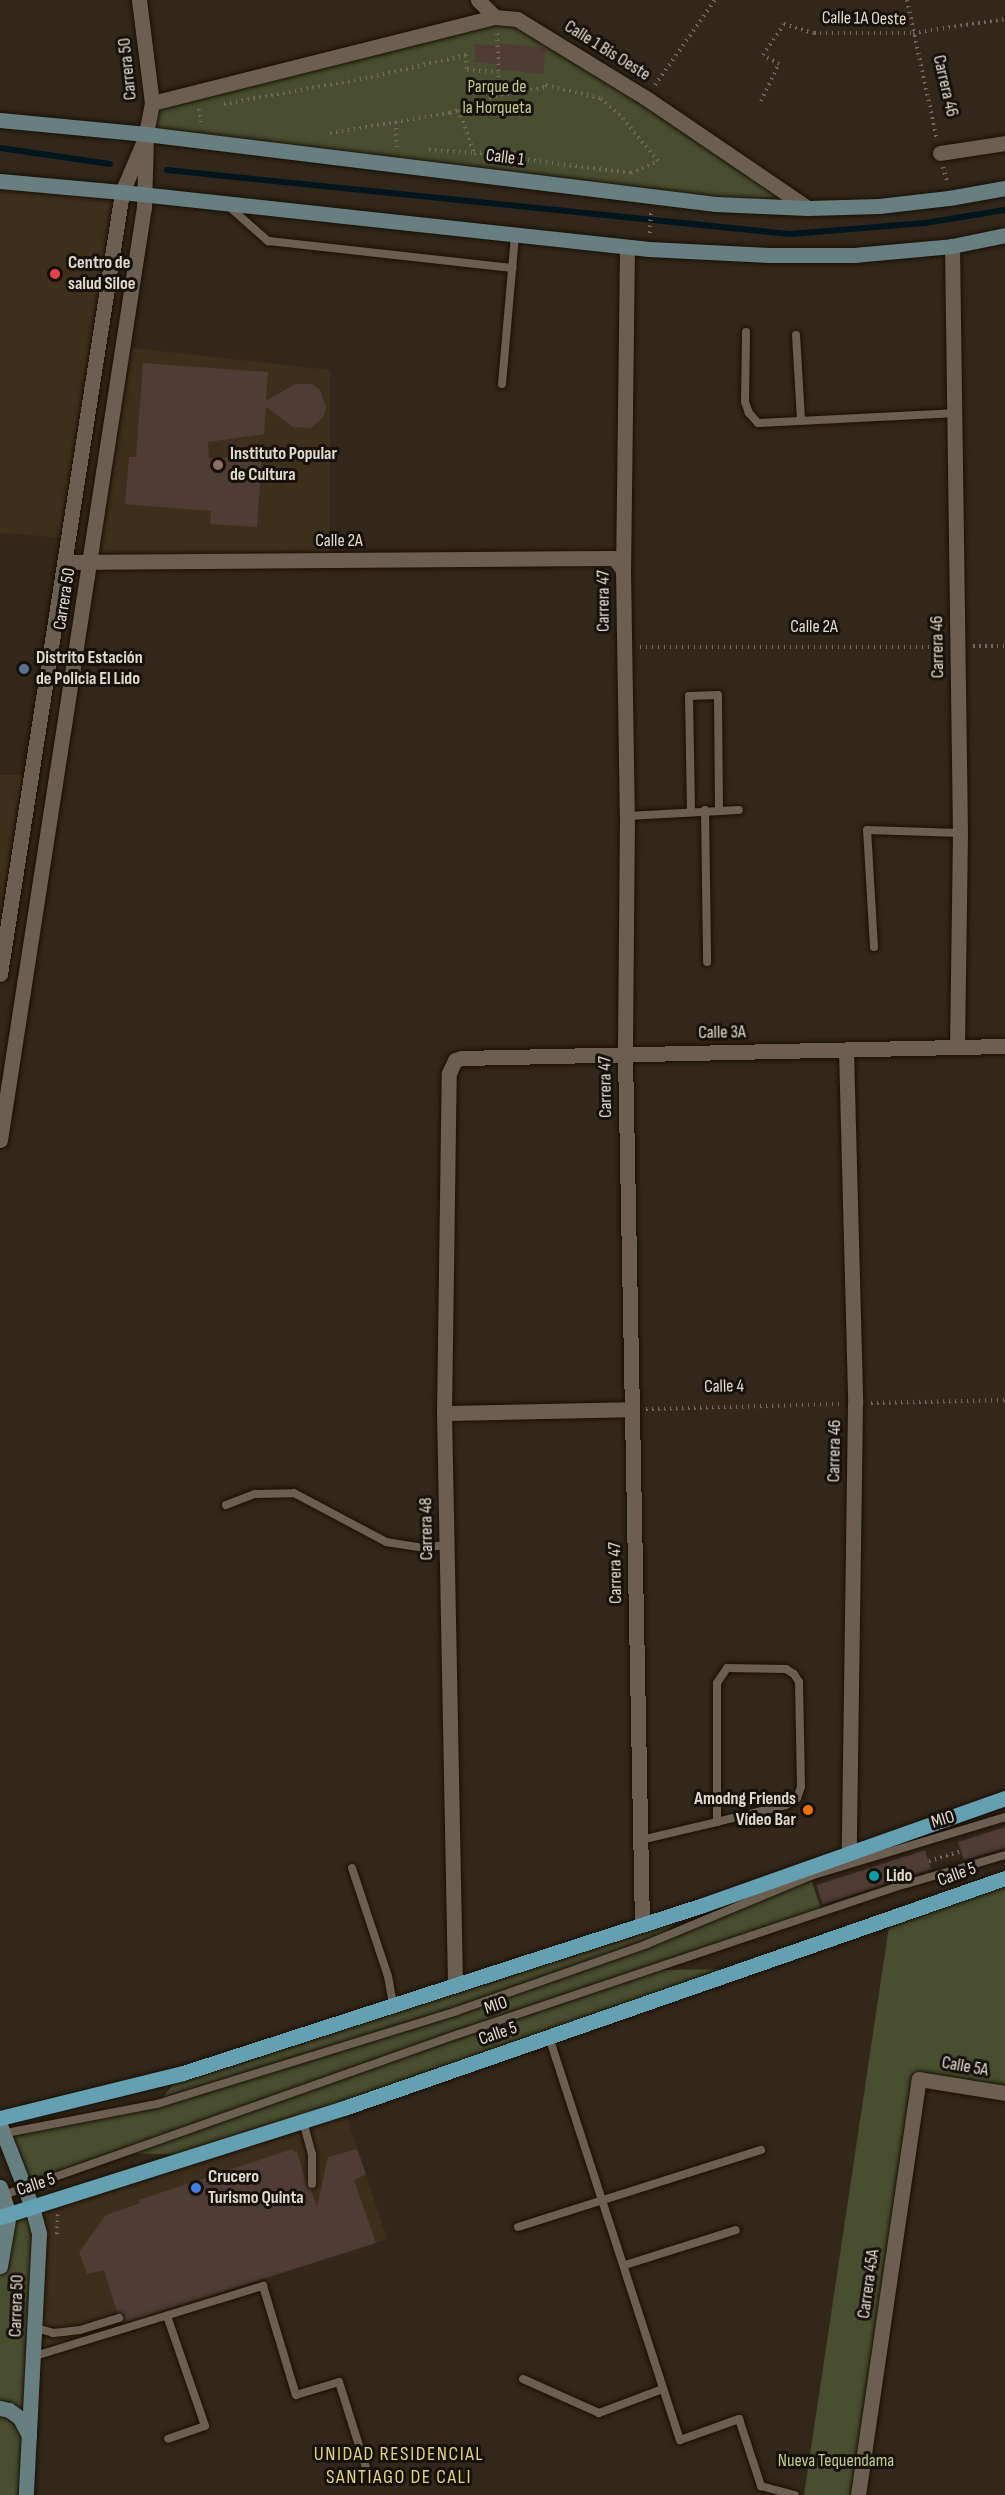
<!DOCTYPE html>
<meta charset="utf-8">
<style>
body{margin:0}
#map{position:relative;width:1005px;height:2495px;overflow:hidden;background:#32271a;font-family:"Sofia Sans Condensed",sans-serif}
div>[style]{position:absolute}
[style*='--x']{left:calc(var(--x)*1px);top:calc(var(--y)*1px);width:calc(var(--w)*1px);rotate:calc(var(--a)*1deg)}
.built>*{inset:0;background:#3e2f1c}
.green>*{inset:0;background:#494e31}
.stream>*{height:6px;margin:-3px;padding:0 3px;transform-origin:3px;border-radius:3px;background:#01151f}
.building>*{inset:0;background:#4e3c35;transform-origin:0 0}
.path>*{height:4px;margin-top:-2px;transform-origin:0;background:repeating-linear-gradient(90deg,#72685d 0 1.5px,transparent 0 6px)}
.roads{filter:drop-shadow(0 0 2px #191004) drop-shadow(0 0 2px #191004)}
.service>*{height:8px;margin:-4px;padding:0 4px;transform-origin:4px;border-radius:4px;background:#6c5f51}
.minor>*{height:15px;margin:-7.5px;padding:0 7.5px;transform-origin:7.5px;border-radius:7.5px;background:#6c5f51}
.tertiary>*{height:15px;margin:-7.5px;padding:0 7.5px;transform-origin:7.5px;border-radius:7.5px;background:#6c5f51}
.secondary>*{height:15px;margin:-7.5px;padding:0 7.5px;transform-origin:7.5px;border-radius:7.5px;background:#687f82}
.primary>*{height:15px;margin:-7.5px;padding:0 7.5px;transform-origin:7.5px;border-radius:7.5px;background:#64a0b2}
.dots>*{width:16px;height:16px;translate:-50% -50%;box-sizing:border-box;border:3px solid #16110b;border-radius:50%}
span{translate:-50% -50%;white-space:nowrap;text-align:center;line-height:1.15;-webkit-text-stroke:6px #16110b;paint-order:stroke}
.street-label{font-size:18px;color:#e1d9d1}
.park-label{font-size:18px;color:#bfcb89}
.poi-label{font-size:18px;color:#e1d9d1;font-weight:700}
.left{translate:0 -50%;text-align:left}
.right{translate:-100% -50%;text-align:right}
.neighbourhood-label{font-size:20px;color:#e3d183;letter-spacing:1.5px}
</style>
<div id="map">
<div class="built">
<i style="clip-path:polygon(0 181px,122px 192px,68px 538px,0 533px)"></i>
<i style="clip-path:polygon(123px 347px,330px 370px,330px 560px,91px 561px)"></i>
<i style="clip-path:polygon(0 775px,31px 775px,0 974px)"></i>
<i style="clip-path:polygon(344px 2108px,387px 2239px,122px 2325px,123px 2329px,35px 2356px,32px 2207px)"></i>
</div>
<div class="green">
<i style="clip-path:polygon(517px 19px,808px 208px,146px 134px,152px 103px)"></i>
<i style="clip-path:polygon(810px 1876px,822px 1912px,658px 1970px,741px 1969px,196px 2155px,120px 2153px,25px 2187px,3px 2134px,157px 2104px,183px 2073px,703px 1905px,651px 1941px)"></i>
<i style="clip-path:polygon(1005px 1878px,1005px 2093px,919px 2079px,858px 2495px,804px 2495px,890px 1920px)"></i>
<i style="clip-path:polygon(32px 2207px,26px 2495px,0 2495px,0 2217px)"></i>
</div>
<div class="stream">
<i style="--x:0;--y:148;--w:111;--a:8.3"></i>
<i style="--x:167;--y:170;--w:626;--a:5.87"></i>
<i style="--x:790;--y:234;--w:135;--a:-4.7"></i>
<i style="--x:925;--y:223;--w:81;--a:-9.2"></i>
</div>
<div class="building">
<i style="clip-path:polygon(498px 43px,546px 48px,543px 74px,496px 69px,496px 64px,474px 62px,475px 44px,498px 46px)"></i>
<i style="clip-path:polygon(143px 363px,268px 372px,266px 401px,295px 384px,312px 384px,320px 390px,326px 407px,324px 416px,311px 428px,293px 427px,266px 407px,264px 434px,208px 442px,209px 458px,262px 457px,257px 527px,210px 524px,211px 511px,125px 504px,129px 457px,136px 457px)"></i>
<i style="clip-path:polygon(1005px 1827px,1005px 1848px,964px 1860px,958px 1842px)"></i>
<i style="left:925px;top:1850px;width:20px;height:114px;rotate:72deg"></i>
<i style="clip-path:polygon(292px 2149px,294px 2152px,297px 2151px,307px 2186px,311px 2190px,317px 2207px,328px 2157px,357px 2149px,366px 2174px,354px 2180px,376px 2243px,122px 2323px,124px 2316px,117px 2312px,104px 2270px,87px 2274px,79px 2252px,106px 2215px,140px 2203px,139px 2200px)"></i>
</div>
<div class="path">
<i style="--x:907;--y:0;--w:143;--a:77.9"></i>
<i style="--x:655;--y:85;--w:104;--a:-54.8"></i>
<i style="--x:761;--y:101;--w:41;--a:-64.1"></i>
<i style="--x:779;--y:64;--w:18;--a:-151"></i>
<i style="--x:763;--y:55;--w:37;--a:-56"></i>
<i style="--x:784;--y:24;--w:31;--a:17"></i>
<i style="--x:814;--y:33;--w:99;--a:0"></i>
<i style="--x:913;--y:33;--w:93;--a:-8.7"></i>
<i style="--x:224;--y:104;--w:149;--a:-10.4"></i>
<i style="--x:371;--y:77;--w:98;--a:-13"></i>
<i style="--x:466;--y:55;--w:15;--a:86"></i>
<i style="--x:467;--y:70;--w:31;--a:4"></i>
<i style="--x:199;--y:109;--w:13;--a:81"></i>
<i style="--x:459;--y:110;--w:46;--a:70.8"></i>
<i style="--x:396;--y:122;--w:25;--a:88"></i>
<i style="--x:330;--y:133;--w:122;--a:-9.5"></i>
<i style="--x:450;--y:113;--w:52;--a:-20.2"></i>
<i style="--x:429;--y:150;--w:45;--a:3.8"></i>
<i style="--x:474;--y:153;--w:39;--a:-1"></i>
<i style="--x:513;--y:152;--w:11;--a:38"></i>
<i style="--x:522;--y:159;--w:110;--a:7.3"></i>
<i style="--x:631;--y:173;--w:30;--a:-24"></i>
<i style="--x:658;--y:161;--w:60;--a:-129.6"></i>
<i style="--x:620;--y:115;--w:26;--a:-140"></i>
<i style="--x:600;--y:98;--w:57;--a:-166.7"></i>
<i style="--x:545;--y:85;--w:3;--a:108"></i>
<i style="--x:544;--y:88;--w:46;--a:171.2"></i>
<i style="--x:499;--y:95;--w:62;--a:-91.8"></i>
<i style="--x:943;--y:167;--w:15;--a:74"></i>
<i style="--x:650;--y:233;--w:22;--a:-87"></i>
<i style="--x:973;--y:646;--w:32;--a:0"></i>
<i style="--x:640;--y:647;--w:301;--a:0"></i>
<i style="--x:871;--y:1403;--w:134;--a:-1.3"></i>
<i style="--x:646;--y:1409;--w:193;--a:-1.5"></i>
<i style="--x:929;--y:1861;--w:34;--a:-17"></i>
<i style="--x:57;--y:2234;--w:20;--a:-87"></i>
</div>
<div class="roads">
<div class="service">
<i style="--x:227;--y:205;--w:55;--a:41.3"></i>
<i style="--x:268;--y:241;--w:246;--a:6.3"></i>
<i style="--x:746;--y:332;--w:70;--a:90.8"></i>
<i style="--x:745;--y:402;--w:12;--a:70"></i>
<i style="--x:749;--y:413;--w:13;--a:48"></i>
<i style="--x:758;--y:423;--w:196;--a:-2.9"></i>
<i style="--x:796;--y:335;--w:85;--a:86.6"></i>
<i style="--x:502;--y:384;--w:149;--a:-85"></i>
<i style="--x:705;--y:810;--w:152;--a:89.2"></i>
<i style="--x:691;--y:811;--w:115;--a:-91"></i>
<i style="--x:689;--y:696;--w:29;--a:-2"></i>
<i style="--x:718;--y:695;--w:115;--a:89.5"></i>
<i style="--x:627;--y:816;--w:112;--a:-3.1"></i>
<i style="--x:874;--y:947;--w:117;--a:-93.4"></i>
<i style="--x:867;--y:830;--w:93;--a:1.8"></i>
<i style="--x:226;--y:1505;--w:31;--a:-21"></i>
<i style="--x:255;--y:1494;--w:39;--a:-1"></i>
<i style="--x:294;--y:1493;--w:104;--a:28"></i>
<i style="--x:386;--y:1542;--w:36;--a:9"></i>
<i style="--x:422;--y:1548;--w:24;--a:-7"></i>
<i style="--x:727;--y:1668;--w:59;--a:1"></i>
<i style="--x:786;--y:1669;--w:9;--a:32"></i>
<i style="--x:794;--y:1674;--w:9;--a:58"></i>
<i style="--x:799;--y:1682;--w:105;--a:88.9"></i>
<i style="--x:801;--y:1787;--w:12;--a:110"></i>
<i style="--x:797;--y:1798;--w:13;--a:148"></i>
<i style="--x:786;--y:1805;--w:71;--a:166.2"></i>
<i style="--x:717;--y:1822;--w:139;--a:-90"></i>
<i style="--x:717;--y:1683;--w:18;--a:-56"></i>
<i style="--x:641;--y:1840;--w:78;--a:-13.3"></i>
<i style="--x:352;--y:1868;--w:114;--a:71.6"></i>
<i style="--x:388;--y:1976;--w:29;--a:80"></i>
<i style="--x:549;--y:2037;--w:424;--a:72"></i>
<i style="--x:680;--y:2440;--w:63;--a:-19.6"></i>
<i style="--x:739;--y:2419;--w:71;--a:71.8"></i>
<i style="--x:761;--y:2486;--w:35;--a:15"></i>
<i style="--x:303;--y:2121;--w:34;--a:75"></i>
<i style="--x:312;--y:2154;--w:30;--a:90"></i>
<i style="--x:1;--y:2134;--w:159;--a:-10.9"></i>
<i style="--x:157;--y:2104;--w:314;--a:-17.2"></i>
<i style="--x:457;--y:2011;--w:201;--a:-19.4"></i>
<i style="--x:647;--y:1944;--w:177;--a:-22.6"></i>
<i style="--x:810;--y:1876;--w:204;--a:-16.8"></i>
<i style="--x:1;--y:2196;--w:486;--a:-19.5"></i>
<i style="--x:459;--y:2034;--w:471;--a:-18.6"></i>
<i style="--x:906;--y:1884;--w:103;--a:-16.3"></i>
<i style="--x:518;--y:2227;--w:255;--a:-17.6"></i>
<i style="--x:625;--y:2265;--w:116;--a:-17.5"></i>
<i style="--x:167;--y:2316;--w:116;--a:70.9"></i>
<i style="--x:205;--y:2426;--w:39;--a:161"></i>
<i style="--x:36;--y:2328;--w:18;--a:16"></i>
<i style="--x:53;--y:2333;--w:10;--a:-6"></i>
<i style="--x:63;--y:2332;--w:17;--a:-7"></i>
<i style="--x:80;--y:2330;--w:41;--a:-17.1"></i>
<i style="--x:35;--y:2356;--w:239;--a:-17.1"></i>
<i style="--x:263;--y:2286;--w:114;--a:73.2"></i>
<i style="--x:296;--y:2395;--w:45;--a:-16.8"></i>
<i style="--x:339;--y:2382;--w:93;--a:72.5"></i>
<i style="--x:523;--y:2379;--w:83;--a:24.1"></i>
<i style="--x:599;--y:2413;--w:68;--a:-20.6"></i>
</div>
<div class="minor">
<i style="--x:139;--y:0;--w:104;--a:82.8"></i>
<i style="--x:152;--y:103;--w:32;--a:101"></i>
<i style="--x:478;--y:0;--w:24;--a:45"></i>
<i style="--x:152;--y:103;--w:354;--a:-14.1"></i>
<i style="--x:495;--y:17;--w:22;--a:5"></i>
<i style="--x:517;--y:19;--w:151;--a:31.5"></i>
<i style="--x:646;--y:98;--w:196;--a:34.2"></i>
<i style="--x:940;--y:153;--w:66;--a:-8.7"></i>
<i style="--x:952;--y:246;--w:587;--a:89.22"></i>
<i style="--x:960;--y:833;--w:214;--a:90.8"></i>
<i style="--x:627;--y:248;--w:322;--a:90.7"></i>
<i style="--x:623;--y:570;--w:246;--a:89.1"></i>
<i style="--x:627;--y:816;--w:239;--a:90.5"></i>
<i style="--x:625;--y:1055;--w:870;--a:88.88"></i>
<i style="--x:65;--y:562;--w:549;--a:-0.42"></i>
<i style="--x:614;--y:558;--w:15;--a:53"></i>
<i style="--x:846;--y:1050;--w:354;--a:88.5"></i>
<i style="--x:855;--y:1404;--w:449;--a:90.8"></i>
<i style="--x:444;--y:1413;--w:188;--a:-1.2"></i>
<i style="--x:455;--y:1984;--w:571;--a:-91.1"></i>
<i style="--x:444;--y:1413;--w:340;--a:-89.2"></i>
<i style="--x:449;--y:1073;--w:14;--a:-65"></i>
<i style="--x:455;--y:1060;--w:7;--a:-16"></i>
<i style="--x:462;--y:1058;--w:543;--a:-1.27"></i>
<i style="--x:858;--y:2495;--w:420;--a:-81.7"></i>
<i style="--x:919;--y:2079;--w:87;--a:9.2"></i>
</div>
<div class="tertiary">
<i style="--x:0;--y:974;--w:791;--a:-81.13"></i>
<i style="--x:122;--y:192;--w:53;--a:-66.8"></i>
<i style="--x:0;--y:1140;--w:944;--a:-81.23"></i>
<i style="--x:144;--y:207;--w:73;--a:-88.4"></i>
</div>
<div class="secondary">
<i style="--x:0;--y:120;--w:147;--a:5.5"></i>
<i style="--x:146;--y:134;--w:574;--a:7"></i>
<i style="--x:716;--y:204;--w:92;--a:2.5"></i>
<i style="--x:808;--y:208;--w:71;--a:-1.6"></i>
<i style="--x:879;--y:206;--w:70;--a:-6.5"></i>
<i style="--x:949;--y:198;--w:57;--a:-10.1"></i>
<i style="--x:0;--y:181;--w:122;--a:5.2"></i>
<i style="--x:122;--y:192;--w:530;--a:6.17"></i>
<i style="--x:649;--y:249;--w:120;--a:2.9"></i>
<i style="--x:769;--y:255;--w:85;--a:0"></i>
<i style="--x:854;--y:255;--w:98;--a:-5.2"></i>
<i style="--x:952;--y:246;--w:54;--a:-11.7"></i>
<i style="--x:0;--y:2125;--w:88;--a:68.7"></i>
<i style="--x:32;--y:2207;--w:28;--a:75"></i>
<i style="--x:39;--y:2234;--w:261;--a:92.9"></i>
<i style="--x:0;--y:2187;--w:28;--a:72"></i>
<i style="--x:9;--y:2214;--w:53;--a:99.8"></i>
<i style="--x:0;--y:2408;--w:9;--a:13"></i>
<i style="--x:9;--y:2410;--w:14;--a:36"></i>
<i style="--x:20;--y:2418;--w:20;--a:63"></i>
</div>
<div class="primary">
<i style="--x:0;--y:2118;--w:188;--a:-13.8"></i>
<i style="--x:183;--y:2073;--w:546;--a:-17.9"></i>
<i style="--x:703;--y:1905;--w:320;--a:-19.5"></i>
<i style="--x:0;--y:2217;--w:361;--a:-17.6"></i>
<i style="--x:344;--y:2108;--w:700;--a:-19.19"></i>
</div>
</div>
<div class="dots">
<i style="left:55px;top:274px;background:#e0444e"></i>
<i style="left:218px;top:465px;background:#8d6e63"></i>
<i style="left:24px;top:669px;background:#5c6f8a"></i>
<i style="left:808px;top:1810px;background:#e8710a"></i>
<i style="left:874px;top:1876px;background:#0f9aa8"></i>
<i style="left:196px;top:2188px;background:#3f7fe0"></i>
</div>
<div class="street-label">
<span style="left:864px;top:19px;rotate:1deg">Calle 1A Oeste</span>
<span style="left:607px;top:51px;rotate:32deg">Calle 1 Bis Oeste</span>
<span style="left:128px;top:69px;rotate:-96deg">Carrera 50</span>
<span style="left:945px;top:86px;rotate:77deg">Carrera 46</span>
<span style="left:505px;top:158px;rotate:7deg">Calle 1</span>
<span style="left:339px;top:541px">Calle 2A</span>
<span style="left:65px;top:599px;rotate:-81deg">Carrera 50</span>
<span style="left:604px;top:601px;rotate:-90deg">Carrera 47</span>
<span style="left:814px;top:627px">Calle 2A</span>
<span style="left:938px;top:647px;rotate:-91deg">Carrera 46</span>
<span style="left:722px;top:1033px;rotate:-1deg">Calle 3A</span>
<span style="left:606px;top:1087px;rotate:-91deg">Carrera 47</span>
<span style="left:724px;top:1387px;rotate:-1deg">Calle 4</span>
<span style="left:835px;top:1451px;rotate:-89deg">Carrera 46</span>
<span style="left:427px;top:1529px;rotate:-91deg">Carrera 48</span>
<span style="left:616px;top:1573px;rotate:-91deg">Carrera 47</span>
<span style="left:943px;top:1820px;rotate:-17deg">MIO</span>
<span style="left:957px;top:1875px;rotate:-20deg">Calle 5</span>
<span style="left:496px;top:2006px;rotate:-18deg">MIO</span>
<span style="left:498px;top:2034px;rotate:-19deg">Calle 5</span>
<span style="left:965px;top:2067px;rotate:10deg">Calle 5A</span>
<span style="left:36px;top:2185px;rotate:-18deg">Calle 5</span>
<span style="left:869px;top:2284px;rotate:-82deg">Carrera 45A</span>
<span style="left:17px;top:2306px;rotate:-88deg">Carrera 50</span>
</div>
<div class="park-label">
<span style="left:497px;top:98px">Parque de<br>la Horqueta</span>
<span style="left:836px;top:2461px">Nueva Tequendama</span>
</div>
<div class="poi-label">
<span class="left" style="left:68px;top:274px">Centro de<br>salud Siloe</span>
<span class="left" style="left:230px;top:465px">Instituto Popular<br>de Cultura</span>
<span class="left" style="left:36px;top:669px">Distrito Estación<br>de Policia El Lido</span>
<span class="right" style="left:796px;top:1810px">Amodng Friends<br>Vídeo Bar</span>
<span class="left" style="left:886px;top:1876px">Lido</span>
<span class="left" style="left:208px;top:2188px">Crucero<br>Turismo Quinta</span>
</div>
<div class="neighbourhood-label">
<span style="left:399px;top:2466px">UNIDAD RESIDENCIAL<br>SANTIAGO DE CALI</span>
</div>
</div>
